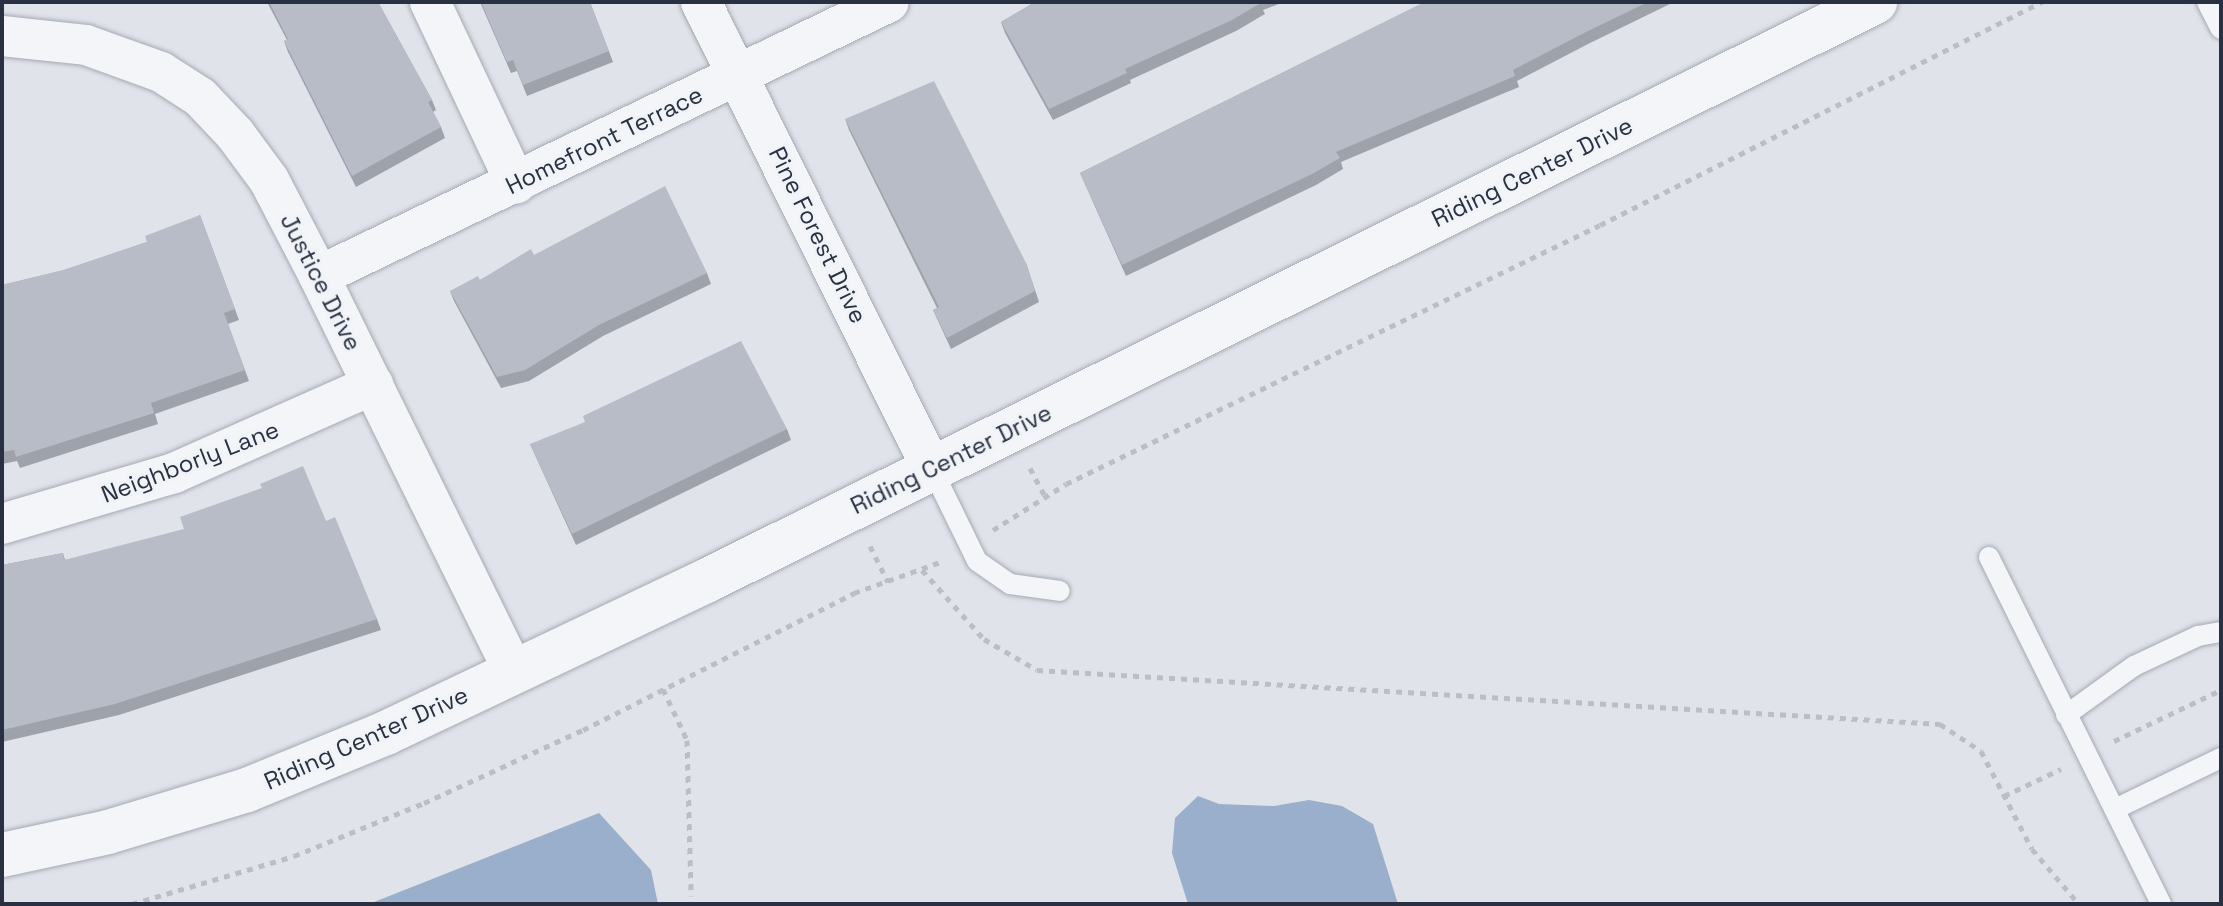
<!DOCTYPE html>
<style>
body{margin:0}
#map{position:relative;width:2223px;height:906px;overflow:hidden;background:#e0e3ea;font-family:"Space Grotesk",sans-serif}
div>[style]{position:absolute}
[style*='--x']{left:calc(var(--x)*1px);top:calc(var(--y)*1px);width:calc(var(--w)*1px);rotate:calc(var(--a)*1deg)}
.water>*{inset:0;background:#9aafcc}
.path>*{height:5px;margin-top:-2.5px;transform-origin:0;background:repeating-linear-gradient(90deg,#babec5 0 6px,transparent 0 12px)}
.roads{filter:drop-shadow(0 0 2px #a5aab4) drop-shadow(0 0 2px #a5aab4)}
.service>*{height:20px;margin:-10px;padding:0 10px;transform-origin:10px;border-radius:10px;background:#f3f5f8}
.minor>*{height:40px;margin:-20px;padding:0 20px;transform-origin:20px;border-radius:20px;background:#f3f5f8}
.tertiary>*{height:44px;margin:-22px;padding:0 22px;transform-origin:22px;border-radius:22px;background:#f3f5f8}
.wall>*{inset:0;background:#9da2ab}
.building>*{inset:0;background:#b7bcc7}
span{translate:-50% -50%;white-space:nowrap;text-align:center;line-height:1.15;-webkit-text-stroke:6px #f0f3f7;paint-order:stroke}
.street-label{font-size:24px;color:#283042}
.frame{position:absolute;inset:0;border:4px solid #283042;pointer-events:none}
</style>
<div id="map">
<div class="water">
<i style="clip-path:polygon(1198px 796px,1219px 804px,1274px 806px,1309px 800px,1342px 806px,1373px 824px,1398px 904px,1188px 904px,1172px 853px,1175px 818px)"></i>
<i style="clip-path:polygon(599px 813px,651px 870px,658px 904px,369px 904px)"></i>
</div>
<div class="path">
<i style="--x:1030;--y:468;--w:34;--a:62"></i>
<i style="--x:993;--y:530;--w:86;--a:-32.2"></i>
<i style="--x:1066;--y:484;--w:593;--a:-25.87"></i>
<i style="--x:1600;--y:225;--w:495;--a:-26.8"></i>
<i style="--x:870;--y:546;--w:40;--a:63.4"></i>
<i style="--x:922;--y:570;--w:93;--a:48.1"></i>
<i style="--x:984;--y:639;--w:61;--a:30.3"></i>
<i style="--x:1037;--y:670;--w:905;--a:3.42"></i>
<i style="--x:1940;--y:724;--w:49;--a:33.4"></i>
<i style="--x:1981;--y:751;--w:110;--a:62.5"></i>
<i style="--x:2032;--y:849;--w:72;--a:49.5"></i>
<i style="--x:663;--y:689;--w:56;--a:64.8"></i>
<i style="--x:687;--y:740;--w:156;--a:88.5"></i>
<i style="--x:2114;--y:741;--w:119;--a:-25.5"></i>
<i style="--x:2004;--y:796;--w:63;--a:-25.3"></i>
<i style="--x:132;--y:904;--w:169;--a:-16.5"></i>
<i style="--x:294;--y:856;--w:140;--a:-22.2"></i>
<i style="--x:424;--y:803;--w:175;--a:-24.7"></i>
<i style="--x:583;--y:730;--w:304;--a:-26.8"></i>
<i style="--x:854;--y:593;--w:95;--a:-19.8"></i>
</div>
<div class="roads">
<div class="service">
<i style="--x:2207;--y:2;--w:30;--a:63"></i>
<i style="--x:932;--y:469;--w:102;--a:63.9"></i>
<i style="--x:977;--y:561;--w:40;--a:34.9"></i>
<i style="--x:1010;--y:584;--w:50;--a:8"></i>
<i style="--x:1989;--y:557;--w:387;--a:63.6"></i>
<i style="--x:2066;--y:715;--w:84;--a:-35.8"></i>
<i style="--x:2134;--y:666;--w:71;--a:-25.1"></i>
<i style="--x:2198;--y:636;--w:23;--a:-10"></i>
<i style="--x:2115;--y:809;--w:118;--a:-25.7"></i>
</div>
<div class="minor">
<i style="--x:430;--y:2;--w:201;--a:64.7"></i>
<i style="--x:701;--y:2;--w:521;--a:63.68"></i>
<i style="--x:2;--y:36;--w:84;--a:6.1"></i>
<i style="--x:86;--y:45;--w:80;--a:19.8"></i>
<i style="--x:161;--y:72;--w:46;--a:32.7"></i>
<i style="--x:200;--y:97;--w:51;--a:46.6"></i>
<i style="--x:235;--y:134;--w:57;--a:53.5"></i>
<i style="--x:269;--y:180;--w:108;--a:62.5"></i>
<i style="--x:319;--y:276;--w:440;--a:63.8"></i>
<i style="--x:319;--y:276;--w:632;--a:-25.67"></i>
<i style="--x:2;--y:524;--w:179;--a:-16.5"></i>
<i style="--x:174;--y:473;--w:218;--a:-23.9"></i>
</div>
<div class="tertiary">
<i style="--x:2;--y:855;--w:108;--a:-12.2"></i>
<i style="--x:108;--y:832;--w:145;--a:-16.8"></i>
<i style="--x:247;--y:790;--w:150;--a:-22.3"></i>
<i style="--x:386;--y:733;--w:354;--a:-25.4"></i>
<i style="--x:706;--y:581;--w:1305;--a:-26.35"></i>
</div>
</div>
<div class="wall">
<i style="clip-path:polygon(267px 2px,378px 2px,432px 100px,436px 110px,433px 112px,441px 127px,445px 138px,356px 187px,288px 52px,284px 41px,287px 40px)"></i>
<i style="clip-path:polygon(480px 2px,590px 2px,613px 62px,527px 96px,517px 71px,511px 73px)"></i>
<i style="clip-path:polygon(1035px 2px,1284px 2px,1263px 10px,1265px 14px,1236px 31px,1130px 80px,1131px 83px,1053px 120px,1005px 33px,1001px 22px)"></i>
<i style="clip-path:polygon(1425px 2px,1674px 2px,1588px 44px,1517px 81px,1519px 87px,1341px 162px,1343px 169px,1316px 185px,1126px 276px,1080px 173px)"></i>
<i style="clip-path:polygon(845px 119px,1026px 263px,1039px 302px,951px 349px,933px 310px,937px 308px,849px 130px)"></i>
<i style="clip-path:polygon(200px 215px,239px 320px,228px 324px,249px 381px,155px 414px,158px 424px,20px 468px,17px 461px,2px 464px,2px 285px,64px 270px,147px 242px)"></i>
<i style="clip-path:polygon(534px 255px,707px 273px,711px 284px,603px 336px,529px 381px,501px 388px,454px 301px,450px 291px,480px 280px)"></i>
<i style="clip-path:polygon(787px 429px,791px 440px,576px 545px,530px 444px)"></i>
<i style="clip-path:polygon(326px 521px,377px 619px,381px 630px,119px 715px,2px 742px,2px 565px,63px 553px,65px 560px)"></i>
</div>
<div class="building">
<i style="clip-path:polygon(269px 2px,378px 2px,432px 100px,428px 102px,441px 127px,352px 176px,284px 41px,288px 39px)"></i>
<i style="clip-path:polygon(481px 2px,590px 2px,609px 51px,523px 85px,513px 60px,507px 62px)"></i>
<i style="clip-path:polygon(1035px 2px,1260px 2px,1261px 3px,1232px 20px,1125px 69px,1127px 73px,1049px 109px,1001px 22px)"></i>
<i style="clip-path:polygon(1425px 2px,1648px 2px,1584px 33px,1513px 70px,1515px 76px,1336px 152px,1340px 158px,1312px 174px,1122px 265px,1080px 173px)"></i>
<i style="clip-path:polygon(934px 81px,1026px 263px,1035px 291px,947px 338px,933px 310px,939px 307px,845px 119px)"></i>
<i style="clip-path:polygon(665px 186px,707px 273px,599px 325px,525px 370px,497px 377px,450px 291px,478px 276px,480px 280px,531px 249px,534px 255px)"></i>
<i style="clip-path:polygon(200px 215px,235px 309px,224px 313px,245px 370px,151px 403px,154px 413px,16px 457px,14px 450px,2px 452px,2px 285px,64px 270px,147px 242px,145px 236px)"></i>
<i style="clip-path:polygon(741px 341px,787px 429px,572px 534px,530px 444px,585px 422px,583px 416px)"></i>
<i style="clip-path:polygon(303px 466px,326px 521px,335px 517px,377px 619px,115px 704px,2px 730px,2px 565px,63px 553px,64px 560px,184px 529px,180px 517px,262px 488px,260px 484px)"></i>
</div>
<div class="street-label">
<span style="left:604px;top:140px;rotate:-26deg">Homefront Terrace</span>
<span style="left:1532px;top:172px;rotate:-26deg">Riding Center Drive</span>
<span style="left:818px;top:235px;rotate:64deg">Pine Forest Drive</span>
<span style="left:321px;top:282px;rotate:63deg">Justice Drive</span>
<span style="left:951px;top:459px;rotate:-26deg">Riding Center Drive</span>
<span style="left:190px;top:462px;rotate:-21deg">Neighborly Lane</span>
<span style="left:366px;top:738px;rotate:-24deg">Riding Center Drive</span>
</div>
<div class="frame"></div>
</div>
